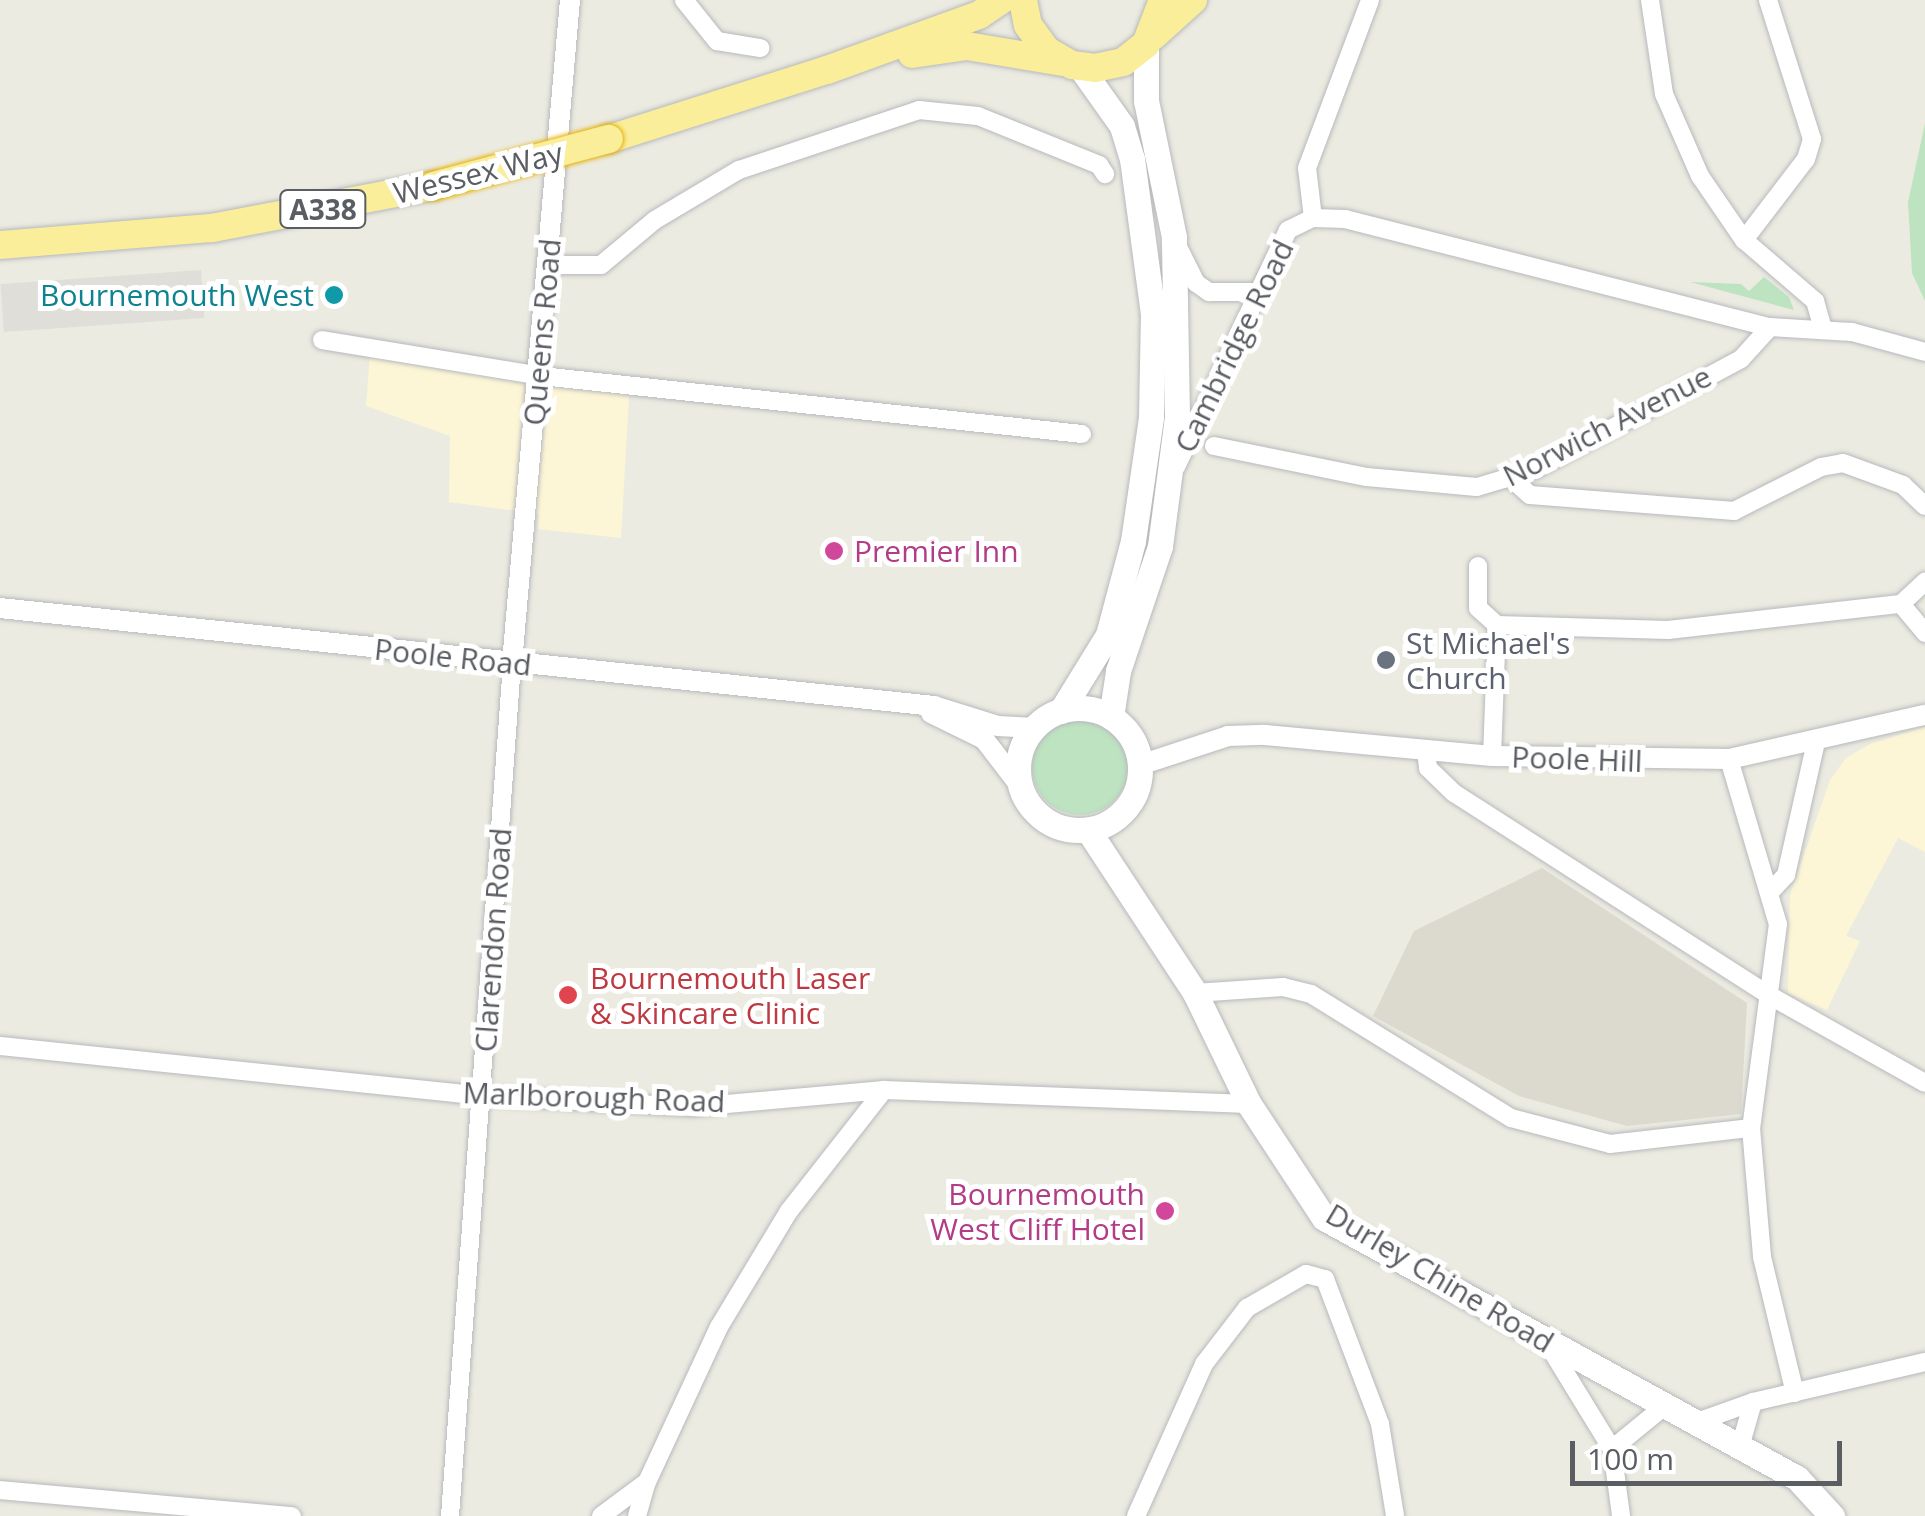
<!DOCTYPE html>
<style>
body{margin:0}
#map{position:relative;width:1925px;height:1516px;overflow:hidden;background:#ecebe1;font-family:"Open Sans",sans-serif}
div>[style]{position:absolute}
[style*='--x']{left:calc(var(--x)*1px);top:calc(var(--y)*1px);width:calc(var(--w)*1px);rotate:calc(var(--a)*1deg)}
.commercial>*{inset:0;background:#fcf6d6}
.industrial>*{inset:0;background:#e0ded9;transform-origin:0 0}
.education>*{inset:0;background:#dcdacf}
.green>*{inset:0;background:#bee3c1}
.round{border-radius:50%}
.roads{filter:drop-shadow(0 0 2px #b7b9bd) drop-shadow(0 0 2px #b7b9bd)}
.minor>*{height:18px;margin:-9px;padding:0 9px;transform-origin:9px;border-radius:9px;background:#fff}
.tertiary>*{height:20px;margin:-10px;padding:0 10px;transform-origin:10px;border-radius:10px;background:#fff}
.secondary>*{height:25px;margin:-12.5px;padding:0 12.5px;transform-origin:12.5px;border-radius:12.5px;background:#fff}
.secondary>.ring{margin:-12.5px;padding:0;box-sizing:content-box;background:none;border:25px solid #fff;border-radius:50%}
.trunk>*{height:28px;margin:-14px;padding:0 14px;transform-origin:14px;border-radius:14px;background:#faee9a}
.bridges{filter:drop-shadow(0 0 2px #e5b209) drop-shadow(0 0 2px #e5b209)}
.trunk-bridge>*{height:28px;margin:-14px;padding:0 14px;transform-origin:14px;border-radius:14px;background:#faee9a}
.dots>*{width:28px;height:28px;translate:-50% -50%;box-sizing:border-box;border:5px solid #fff;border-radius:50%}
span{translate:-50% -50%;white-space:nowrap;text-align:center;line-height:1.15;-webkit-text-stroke:10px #fff;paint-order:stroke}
.shield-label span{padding:2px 8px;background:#fff;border:2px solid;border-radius:8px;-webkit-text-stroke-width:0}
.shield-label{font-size:28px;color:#5a5d62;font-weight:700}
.street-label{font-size:30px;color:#5a5d62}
.culture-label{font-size:30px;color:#0d838f}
.right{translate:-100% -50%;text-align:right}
.hotel-label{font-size:30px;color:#b23c85}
.left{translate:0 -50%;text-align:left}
.worship-label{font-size:30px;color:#5b616d}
.health-label{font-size:30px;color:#be3a42}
.scale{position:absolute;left:1570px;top:1441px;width:272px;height:45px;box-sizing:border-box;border:5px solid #5a5d62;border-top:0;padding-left:12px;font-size:30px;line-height:35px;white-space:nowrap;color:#5a5d62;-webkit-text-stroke:8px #fff;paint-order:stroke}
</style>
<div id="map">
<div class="commercial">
<i style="clip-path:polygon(370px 355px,629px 395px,621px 538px,538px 529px,539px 514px,449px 502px,450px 436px,366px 406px)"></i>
<i style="clip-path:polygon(1925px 727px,1925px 852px,1898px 838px,1846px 936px,1860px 941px,1827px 1010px,1788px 993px,1790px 895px,1830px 780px,1846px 758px,1870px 744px)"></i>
</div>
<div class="industrial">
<i style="left:201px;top:270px;width:48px;height:201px;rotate:86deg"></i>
</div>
<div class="education">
<i style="clip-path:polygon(1542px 868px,1747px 1003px,1741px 1114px,1627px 1126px,1519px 1096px,1373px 1016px,1414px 931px)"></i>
</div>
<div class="green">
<i style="clip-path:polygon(1925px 123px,1925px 301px,1912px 273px,1908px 202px)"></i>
<i style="clip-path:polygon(1764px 277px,1789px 297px,1794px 310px,1690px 282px,1741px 284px,1749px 291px)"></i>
<i class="round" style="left:1032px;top:719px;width:96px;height:96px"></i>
</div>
<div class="roads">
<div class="minor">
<i style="--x:684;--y:0;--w:53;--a:51.2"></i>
<i style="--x:717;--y:41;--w:44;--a:9.2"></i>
<i style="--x:1650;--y:0;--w:95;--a:81.5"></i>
<i style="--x:1664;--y:94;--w:90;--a:66.3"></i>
<i style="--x:1700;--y:176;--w:78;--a:55.5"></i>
<i style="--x:1744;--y:240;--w:94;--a:40.7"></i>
<i style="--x:1815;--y:301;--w:29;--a:74"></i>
<i style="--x:1313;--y:218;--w:50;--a:-96.8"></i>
<i style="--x:1307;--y:168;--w:179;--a:-69.4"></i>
<i style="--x:1744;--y:240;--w:102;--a:-52.6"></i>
<i style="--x:1806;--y:159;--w:21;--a:-73"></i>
<i style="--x:1812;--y:139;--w:146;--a:-107.6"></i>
<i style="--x:1178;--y:247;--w:40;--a:63.4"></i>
<i style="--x:1196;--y:283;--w:16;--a:35"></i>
<i style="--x:1209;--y:292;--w:48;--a:0"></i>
<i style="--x:548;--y:265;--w:53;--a:0"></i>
<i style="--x:601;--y:265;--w:70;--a:-39.8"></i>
<i style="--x:655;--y:220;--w:98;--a:-30.8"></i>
<i style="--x:739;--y:170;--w:190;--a:-18.4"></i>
<i style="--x:919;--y:110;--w:59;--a:5.8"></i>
<i style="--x:978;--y:116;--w:131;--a:22"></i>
<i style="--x:1099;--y:165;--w:11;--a:56"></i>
<i style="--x:322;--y:340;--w:222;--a:9.3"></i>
<i style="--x:541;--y:376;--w:544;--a:6.12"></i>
<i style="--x:1214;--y:446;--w:156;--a:11.5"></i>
<i style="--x:1367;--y:477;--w:110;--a:5.2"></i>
<i style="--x:1477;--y:487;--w:59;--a:-16.6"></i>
<i style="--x:1534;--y:470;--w:235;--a:-28.2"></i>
<i style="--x:1741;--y:359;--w:43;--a:-47.8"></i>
<i style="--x:1176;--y:467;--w:262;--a:-64.7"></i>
<i style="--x:1288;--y:230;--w:28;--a:-26"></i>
<i style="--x:1313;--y:218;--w:32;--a:2"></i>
<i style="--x:1345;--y:219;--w:439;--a:14.3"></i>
<i style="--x:1770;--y:327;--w:82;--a:3.5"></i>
<i style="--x:1852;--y:332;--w:76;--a:15.3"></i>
<i style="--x:1512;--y:479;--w:24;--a:42"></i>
<i style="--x:1530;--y:495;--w:205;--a:4.5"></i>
<i style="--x:1734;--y:511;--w:97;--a:-26.8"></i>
<i style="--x:1821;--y:467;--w:22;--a:-10"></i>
<i style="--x:1843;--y:463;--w:64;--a:20.1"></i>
<i style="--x:1903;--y:485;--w:30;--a:44"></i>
<i style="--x:1478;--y:566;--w:42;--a:90"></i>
<i style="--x:1478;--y:608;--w:25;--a:42"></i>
<i style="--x:1901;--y:604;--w:38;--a:50"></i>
<i style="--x:1497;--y:625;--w:171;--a:1.7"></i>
<i style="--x:1668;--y:630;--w:234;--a:-6.4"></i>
<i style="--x:1901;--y:604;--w:33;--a:-43"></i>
<i style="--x:1426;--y:751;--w:17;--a:83"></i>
<i style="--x:1428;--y:768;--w:36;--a:44"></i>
<i style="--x:1454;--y:793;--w:372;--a:32.7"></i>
<i style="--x:1767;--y:994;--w:181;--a:29.4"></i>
<i style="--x:1492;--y:756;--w:131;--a:-87.8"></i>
<i style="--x:1729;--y:759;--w:172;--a:73.5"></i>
<i style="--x:1778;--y:924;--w:206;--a:97.5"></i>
<i style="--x:1751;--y:1128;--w:129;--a:85.1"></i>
<i style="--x:1762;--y:1257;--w:140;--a:76.4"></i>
<i style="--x:1771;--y:891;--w:22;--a:-47"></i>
<i style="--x:1786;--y:875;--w:136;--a:-77.3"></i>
<i style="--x:1195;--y:993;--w:88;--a:-3.9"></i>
<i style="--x:1283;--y:987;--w:29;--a:14"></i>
<i style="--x:1311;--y:994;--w:235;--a:31.8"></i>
<i style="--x:1511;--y:1118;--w:102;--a:14.7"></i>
<i style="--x:1610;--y:1144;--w:142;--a:-6.5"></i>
<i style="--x:0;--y:1046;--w:485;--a:5.9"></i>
<i style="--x:482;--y:1096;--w:211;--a:3"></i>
<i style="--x:693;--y:1107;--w:192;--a:-5.1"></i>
<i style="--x:884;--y:1090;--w:365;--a:2.2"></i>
<i style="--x:1547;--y:1343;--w:124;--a:58.5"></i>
<i style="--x:1612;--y:1449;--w:68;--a:82.3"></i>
<i style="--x:1697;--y:1422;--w:59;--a:-19.7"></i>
<i style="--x:1753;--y:1402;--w:177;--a:-13.1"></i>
<i style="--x:1740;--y:1447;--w:47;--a:-73.9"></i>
<i style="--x:1612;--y:1449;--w:71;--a:-39.3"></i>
<i style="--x:0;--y:1490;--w:293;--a:5.1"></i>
<i style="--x:450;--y:1516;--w:855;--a:-85.84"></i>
<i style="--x:601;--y:1516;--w:57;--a:-36.5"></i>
<i style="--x:647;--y:1482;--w:171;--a:-65.1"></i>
<i style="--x:719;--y:1327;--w:135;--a:-58.9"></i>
<i style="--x:789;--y:1211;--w:154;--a:-51.9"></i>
<i style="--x:637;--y:1516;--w:35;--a:-74"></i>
<i style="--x:1136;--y:1516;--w:167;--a:-65.9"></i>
<i style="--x:1204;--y:1364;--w:71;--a:-52.5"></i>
<i style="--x:1247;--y:1308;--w:68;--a:-30"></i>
<i style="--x:1306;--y:1274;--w:20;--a:15"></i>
<i style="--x:1325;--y:1279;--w:155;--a:69.2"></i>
<i style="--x:1380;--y:1424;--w:93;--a:80.7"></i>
</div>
<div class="tertiary">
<i style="--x:0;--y:608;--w:939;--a:5.99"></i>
<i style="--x:934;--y:706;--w:67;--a:17.4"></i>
<i style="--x:998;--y:726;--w:37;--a:3"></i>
<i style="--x:512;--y:663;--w:666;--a:-85"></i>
<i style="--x:931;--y:713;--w:59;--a:26.1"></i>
<i style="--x:984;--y:739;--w:61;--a:52.4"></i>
<i style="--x:1140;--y:765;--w:93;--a:-18.2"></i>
<i style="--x:1228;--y:736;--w:37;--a:-2"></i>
<i style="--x:1265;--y:735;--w:228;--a:5.3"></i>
<i style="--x:1492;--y:756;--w:237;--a:0.7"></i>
<i style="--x:1729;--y:759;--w:201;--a:-12.7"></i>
</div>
<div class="secondary">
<i class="ring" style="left:1018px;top:708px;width:97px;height:97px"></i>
<i style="--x:1061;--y:711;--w:89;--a:-58.3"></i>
<i style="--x:1108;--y:635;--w:97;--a:-75.1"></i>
<i style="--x:1133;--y:541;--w:125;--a:-81.7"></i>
<i style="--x:1151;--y:417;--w:103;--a:-88.9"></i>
<i style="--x:1153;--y:314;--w:156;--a:-97.7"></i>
<i style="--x:1132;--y:159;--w:34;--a:-107"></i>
<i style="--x:1122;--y:126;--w:72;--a:-125.4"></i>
<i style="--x:1111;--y:717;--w:47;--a:-81.3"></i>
<i style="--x:1118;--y:671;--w:132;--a:-71.4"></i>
<i style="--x:1160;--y:546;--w:131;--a:-82.5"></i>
<i style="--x:1177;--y:416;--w:179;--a:-91"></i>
<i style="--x:1174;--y:237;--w:139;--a:-101.6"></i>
<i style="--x:1146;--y:101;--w:57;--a:-90"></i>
<i style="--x:1088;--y:830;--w:195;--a:56.7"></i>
<i style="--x:1195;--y:993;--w:123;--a:64.1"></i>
<i style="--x:1249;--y:1104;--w:136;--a:56.7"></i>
<i style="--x:1324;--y:1218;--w:540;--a:28.8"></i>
<i style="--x:1797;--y:1478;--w:52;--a:47.4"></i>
</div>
<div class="trunk">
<i style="--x:1023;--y:0;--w:25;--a:79"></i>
<i style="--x:1028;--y:25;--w:31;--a:54"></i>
<i style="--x:1046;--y:50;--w:30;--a:30"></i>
<i style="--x:1072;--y:65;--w:23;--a:7"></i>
<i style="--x:1095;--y:68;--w:29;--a:-12"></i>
<i style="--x:1123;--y:62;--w:29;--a:-38"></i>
<i style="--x:1146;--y:44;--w:47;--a:-68.9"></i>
<i style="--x:1153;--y:36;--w:54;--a:-42"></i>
<i style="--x:912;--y:54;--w:56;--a:-8.3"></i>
<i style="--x:967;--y:46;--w:97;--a:9.5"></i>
<i style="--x:609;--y:139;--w:229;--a:-17.6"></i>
<i style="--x:827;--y:70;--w:162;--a:-19.9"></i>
<i style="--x:979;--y:15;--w:27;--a:-34"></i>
<i style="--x:0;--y:245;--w:213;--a:-4.6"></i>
<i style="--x:212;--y:228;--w:225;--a:-10.8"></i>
</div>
</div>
<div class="bridges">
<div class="trunk-bridge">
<i style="--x:433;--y:186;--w:182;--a:-15"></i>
</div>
</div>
<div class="dots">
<i style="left:334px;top:295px;background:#0f9aa8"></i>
<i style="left:834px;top:551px;background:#d1479c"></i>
<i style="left:1386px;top:660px;background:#6b7280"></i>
<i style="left:568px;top:995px;background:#e0444e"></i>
<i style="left:1165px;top:1211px;background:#d1479c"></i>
</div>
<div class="shield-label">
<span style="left:323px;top:209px">A338</span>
</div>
<div class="street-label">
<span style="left:478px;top:173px;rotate:-14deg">Wessex Way</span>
<span style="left:542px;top:332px;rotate:-85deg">Queens Road</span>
<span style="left:1234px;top:346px;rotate:-64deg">Cambridge Road</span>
<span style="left:1607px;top:426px;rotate:-27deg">Norwich Avenue</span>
<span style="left:453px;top:657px;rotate:6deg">Poole Road</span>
<span style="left:1577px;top:759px;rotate:2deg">Poole Hill</span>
<span style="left:493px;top:940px;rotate:-86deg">Clarendon Road</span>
<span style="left:594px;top:1097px;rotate:2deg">Marlborough Road</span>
<span style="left:1440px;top:1278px;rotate:31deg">Durley Chine Road</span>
</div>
<div class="culture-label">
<span class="right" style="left:314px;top:295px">Bournemouth West</span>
</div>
<div class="hotel-label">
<span class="left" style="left:854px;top:551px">Premier Inn</span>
<span class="right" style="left:1145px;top:1211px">Bournemouth<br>West Cliff Hotel</span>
</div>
<div class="worship-label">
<span class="left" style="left:1406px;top:660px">St Michael's<br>Church</span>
</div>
<div class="health-label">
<span class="left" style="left:590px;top:995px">Bournemouth Laser<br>&amp; Skincare Clinic</span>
</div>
<div class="scale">100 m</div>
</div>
